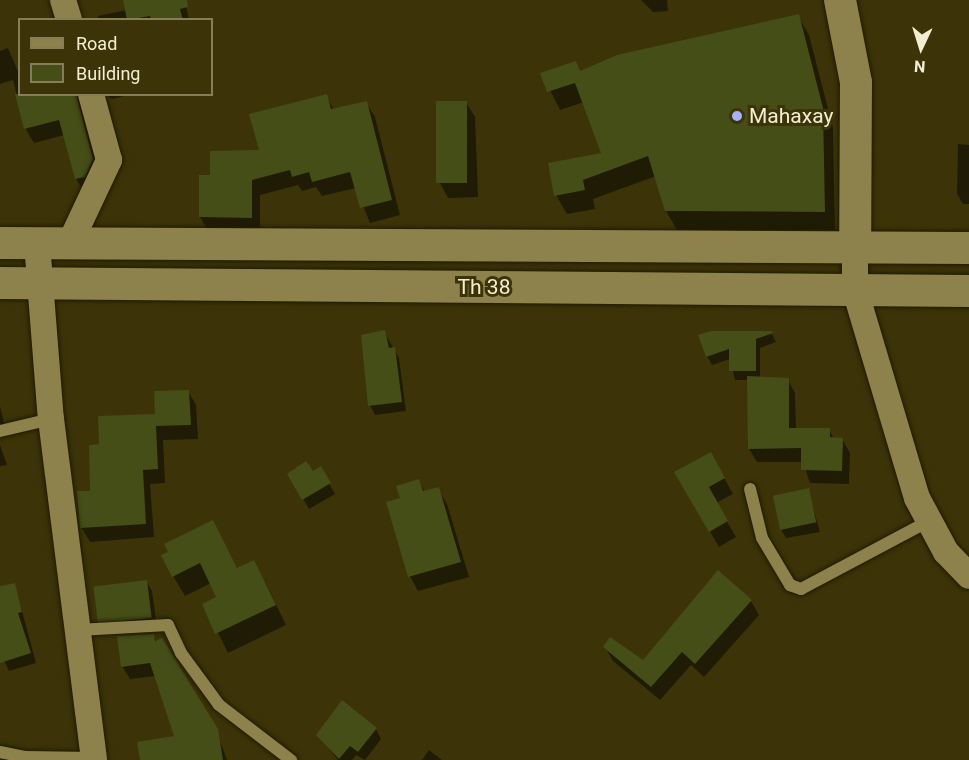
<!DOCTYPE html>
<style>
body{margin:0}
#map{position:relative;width:969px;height:760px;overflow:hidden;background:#3c3408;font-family:Roboto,sans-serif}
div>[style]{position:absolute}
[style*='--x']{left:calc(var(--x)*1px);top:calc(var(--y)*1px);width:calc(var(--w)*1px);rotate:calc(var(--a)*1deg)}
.shadow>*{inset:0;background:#0007}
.building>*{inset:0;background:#444e16;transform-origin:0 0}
.roads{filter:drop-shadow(0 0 2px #211b00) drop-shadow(0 0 2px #211b00)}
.service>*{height:12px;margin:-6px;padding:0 6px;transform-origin:6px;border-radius:6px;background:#8d824b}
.minor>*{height:26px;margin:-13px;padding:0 13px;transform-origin:13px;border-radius:13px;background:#8d824b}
.tertiary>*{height:32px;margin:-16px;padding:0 16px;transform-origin:16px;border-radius:16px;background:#8d824b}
.dots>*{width:16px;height:16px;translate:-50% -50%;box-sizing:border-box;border:3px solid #3c3408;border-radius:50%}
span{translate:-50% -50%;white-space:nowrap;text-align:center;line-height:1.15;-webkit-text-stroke:6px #3c3408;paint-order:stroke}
.poi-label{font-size:21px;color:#f3eed2}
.left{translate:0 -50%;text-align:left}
.street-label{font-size:21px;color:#f3eed2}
.legend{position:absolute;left:18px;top:18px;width:195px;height:78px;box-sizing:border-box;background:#3c3408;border:2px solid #857e59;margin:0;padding:8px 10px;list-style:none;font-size:18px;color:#f3eed2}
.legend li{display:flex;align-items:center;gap:12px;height:30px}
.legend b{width:30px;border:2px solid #857e59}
.north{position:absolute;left:891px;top:18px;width:60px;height:60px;-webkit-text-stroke:4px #3c3408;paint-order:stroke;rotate:184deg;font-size:16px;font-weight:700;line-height:24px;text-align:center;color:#f3eed2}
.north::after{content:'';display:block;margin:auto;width:21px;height:27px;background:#f3eed2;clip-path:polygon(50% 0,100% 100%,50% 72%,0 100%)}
</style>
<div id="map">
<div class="shadow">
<i style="clip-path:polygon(124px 0,185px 0,189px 20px,99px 20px,98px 16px,127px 10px)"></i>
<i style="clip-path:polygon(641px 0,667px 0,668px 11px,653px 12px)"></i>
<i style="clip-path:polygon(798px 16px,809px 35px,833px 128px,835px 230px,677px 230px,666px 211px,656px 176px,593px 199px,595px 209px,567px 214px,556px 195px,603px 154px,584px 102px,560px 110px,542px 74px,575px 63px,581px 73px)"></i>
<i style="clip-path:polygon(8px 48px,20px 76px,20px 94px,101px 94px,101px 174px,85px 193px,76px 179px,64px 135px,34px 143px,25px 128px,13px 80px,0 84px,0 51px)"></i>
<i style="clip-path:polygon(105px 94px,133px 94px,112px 99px)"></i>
<i style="clip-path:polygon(326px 96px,334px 110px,366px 102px,375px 117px,400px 215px,370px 223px,356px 188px,322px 196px,316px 187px,302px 191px,298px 185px,260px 195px,260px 232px,209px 232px,200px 217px,212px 177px,261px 152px)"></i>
<i style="clip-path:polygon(466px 102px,475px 117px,478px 197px,448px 198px,440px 183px)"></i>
<i style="clip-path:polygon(958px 144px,969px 145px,969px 204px,963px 204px,957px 194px)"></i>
<i style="clip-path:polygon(384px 332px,399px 358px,406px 411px,375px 415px,370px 405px)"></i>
<i style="clip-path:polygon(711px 332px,772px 334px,776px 342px,760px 348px,760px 378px,788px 380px,795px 393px,796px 430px,829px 430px,834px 439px,842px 439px,850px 453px,849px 484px,810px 483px,803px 462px,757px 462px,749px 449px,748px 380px,735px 380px,730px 359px,712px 365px,707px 356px)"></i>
<i style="clip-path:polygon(188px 391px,196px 405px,198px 439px,163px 440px,165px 483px,150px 484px,154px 537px,90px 542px,81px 527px,101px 446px,157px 415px)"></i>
<i style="clip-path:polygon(0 406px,5px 428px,0 429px)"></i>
<i style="clip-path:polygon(0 445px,7px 465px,0 466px)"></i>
<i style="clip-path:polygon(711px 454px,733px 494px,716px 503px,736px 537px,719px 547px,676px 473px)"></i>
<i style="clip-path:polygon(320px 468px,335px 494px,309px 509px,289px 474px,312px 473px)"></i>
<i style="clip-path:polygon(418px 480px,425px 492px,438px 489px,447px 504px,469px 577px,418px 591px,410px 576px,402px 499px)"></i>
<i style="clip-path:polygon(808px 490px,820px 532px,786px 538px,780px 528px)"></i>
<i style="clip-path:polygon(213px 522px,238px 570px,265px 582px,286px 625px,228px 653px,204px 604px,218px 597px,211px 583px,185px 596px,173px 576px)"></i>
<i style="clip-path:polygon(146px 581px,152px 591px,157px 627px,105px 630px,99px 620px)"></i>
<i style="clip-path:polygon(15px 585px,36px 663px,9px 671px,0 651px,0 588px)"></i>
<i style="clip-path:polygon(751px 601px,759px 615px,704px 677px,691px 665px,660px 700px,613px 661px,605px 647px,643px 662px)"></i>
<i style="clip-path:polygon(153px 636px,216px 730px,227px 760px,141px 760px,176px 737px,156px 676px,130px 679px,122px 666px)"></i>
<i style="clip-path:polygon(376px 729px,381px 739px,365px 760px,356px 755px,352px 760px,338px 760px,318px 735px)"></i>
<i style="clip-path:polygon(429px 750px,442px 760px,422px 760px)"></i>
</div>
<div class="building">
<i style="clip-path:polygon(123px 0,187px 0,188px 7px,180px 9px,183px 20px,151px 20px,150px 16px,127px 20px)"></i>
<i style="clip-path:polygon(799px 14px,823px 108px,825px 212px,665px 211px,648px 156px,583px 180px,585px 190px,554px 196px,548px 163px,601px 153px,575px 83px,547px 92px,540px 73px,576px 61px,580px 71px,617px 55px)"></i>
<i style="clip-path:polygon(15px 94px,76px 94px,93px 159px,85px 177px,75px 179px,59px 120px,24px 129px)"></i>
<i style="clip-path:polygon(327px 94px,331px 109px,367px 101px,392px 200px,360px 208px,350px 172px,312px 182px,309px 172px,292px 177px,290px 170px,252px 180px,252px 218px,199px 217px,199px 175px,210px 175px,210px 151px,259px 150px,249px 114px)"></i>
<i style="left:436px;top:101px;width:31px;height:82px"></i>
<i style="clip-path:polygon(385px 330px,389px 348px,395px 347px,402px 402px,368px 406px,361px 335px)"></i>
<i style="clip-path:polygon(711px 331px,772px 331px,773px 333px,756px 339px,756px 371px,729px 371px,729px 349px,706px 357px,698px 335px)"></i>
<i style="clip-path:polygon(747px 376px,789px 378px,789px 428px,830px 428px,830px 437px,843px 438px,842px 471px,801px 470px,801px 448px,748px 449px)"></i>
<i style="clip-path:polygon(189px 390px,191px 425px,156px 426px,158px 469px,143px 470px,146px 524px,80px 528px,77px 491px,90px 491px,89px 445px,99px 444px,98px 416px,155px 414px,154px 391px)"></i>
<i style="clip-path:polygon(711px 452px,725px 478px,709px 487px,728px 521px,709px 532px,674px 472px)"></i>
<i style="clip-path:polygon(306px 461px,313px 471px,321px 466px,331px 483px,302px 500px,287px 474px)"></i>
<i style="clip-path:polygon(419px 479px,423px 491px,439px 487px,461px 562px,408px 577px,386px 502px,400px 498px,396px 486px)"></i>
<i style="left:809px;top:488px;width:35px;height:37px;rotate:78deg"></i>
<i style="clip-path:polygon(213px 520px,237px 568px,254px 560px,276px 605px,215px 634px,202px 604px,216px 597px,200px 563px,172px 577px,161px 555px,168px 552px,164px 544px)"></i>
<i style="clip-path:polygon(718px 570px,752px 600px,695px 664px,682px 652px,651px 687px,603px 647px,610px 637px,643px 660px)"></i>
<i style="left:147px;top:580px;width:38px;height:54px;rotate:83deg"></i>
<i style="clip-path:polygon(15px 583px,22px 612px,18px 613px,31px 653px,0 663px,0 586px)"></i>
<i style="clip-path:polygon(154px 634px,155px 641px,162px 638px,218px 729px,223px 760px,140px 760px,137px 742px,174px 736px,150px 663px,121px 667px,117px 636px)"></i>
<i style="clip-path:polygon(342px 700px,377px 728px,358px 752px,350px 746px,339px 759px,316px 735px)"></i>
</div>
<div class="roads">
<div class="service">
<i style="--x:0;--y:431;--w:52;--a:-13.2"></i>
<i style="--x:750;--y:489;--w:50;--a:76.2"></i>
<i style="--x:762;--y:538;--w:55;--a:59.2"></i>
<i style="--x:790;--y:585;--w:12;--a:20"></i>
<i style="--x:801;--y:589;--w:143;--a:-28"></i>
<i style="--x:78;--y:630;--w:90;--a:-3.2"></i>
<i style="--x:168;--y:625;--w:31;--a:65"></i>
<i style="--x:181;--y:653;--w:64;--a:53.8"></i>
<i style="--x:219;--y:705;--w:91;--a:37.4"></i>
<i style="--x:0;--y:752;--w:25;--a:11"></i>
<i style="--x:25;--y:757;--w:69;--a:0.8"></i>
</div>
<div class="minor">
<i style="--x:63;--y:0;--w:21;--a:73"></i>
<i style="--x:37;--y:243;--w:177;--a:85.5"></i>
<i style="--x:51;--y:419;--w:344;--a:82.8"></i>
<i style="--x:70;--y:243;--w:92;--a:-64.8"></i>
<i style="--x:109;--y:160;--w:68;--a:-105.3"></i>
<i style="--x:855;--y:248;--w:42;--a:90"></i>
<i style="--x:855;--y:290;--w:217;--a:73.4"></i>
<i style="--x:917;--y:498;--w:61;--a:61.8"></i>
<i style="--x:946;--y:552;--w:33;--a:46"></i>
</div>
<div class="tertiary">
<i style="--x:840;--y:0;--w:84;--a:79"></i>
<i style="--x:856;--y:82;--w:166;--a:90.3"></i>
<i style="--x:0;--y:243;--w:969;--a:0.3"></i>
<i style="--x:0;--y:283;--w:969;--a:0.47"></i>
</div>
</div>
<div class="dots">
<i style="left:737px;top:116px;background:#a8b0fc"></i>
</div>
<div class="poi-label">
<span class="left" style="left:749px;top:116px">Mahaxay</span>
</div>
<div class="street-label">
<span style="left:484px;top:287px">Th 38</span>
</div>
<ul class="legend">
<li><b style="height:8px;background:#8d824b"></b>Road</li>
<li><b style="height:16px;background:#444e16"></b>Building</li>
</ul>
<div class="north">N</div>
</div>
